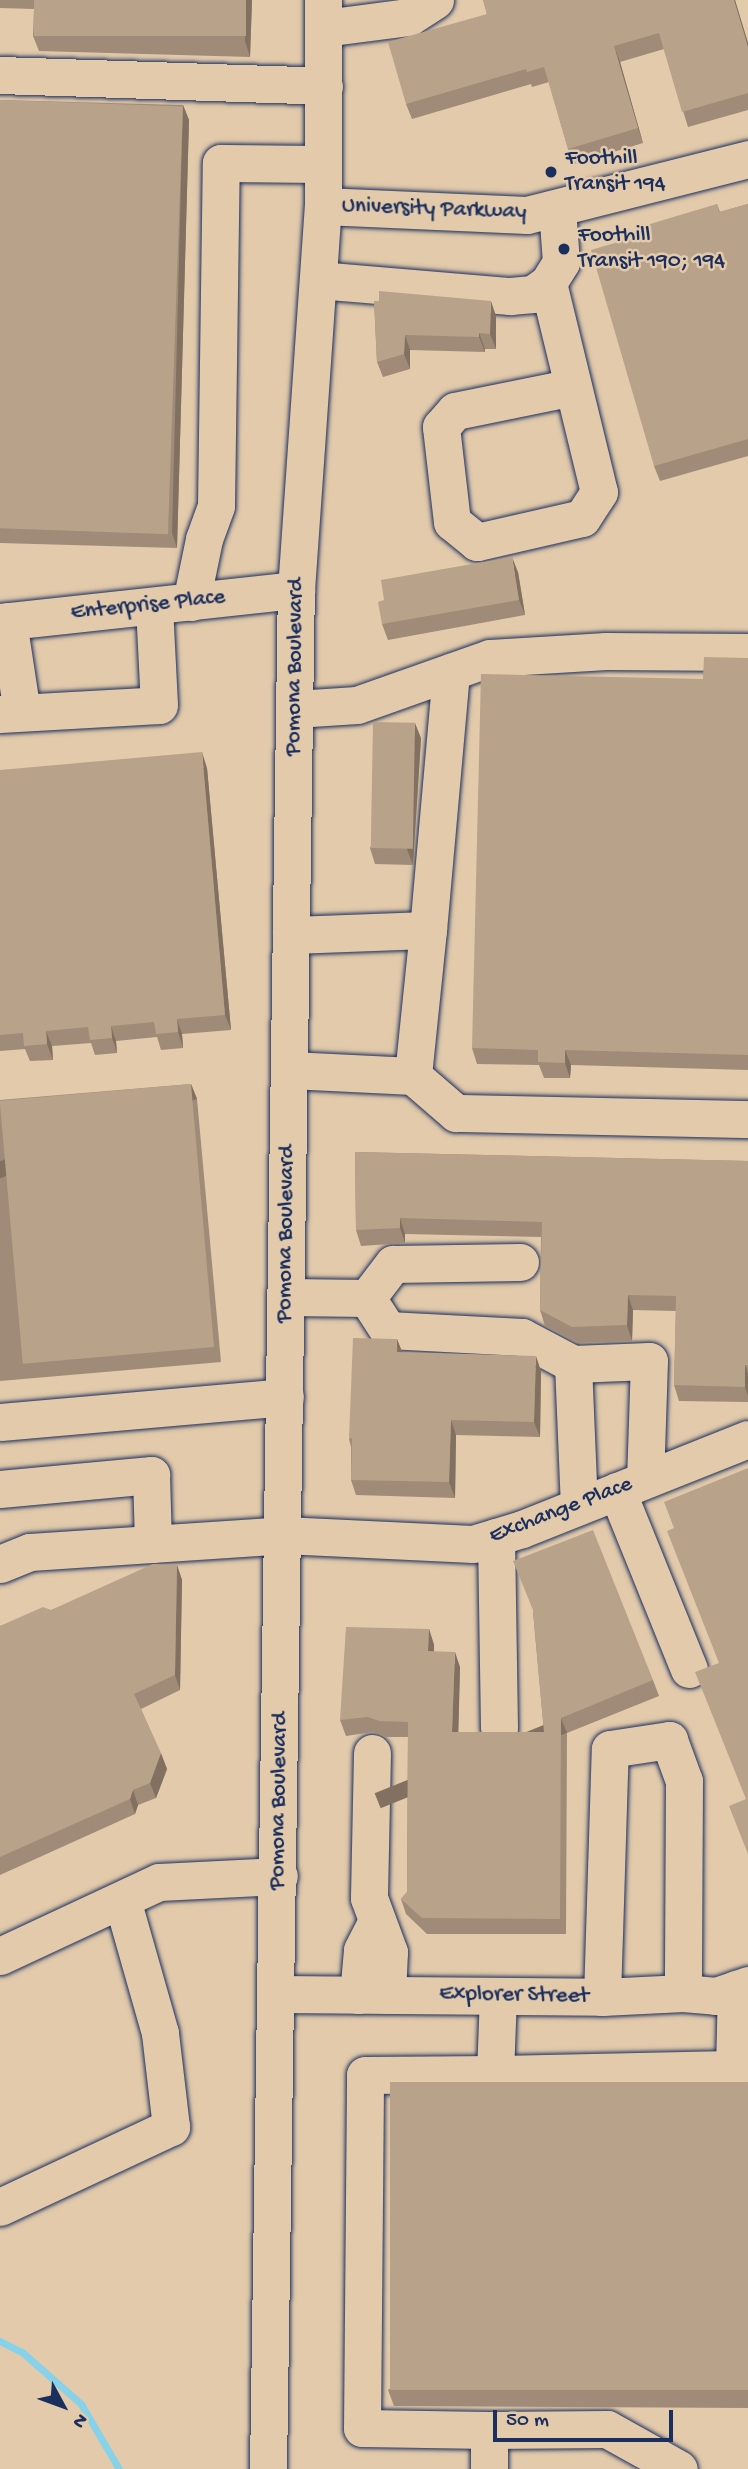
<!DOCTYPE html>
<style>
body{margin:0}
#map{position:relative;width:748px;height:2469px;overflow:hidden;background:#e2caab;font-family:"Gochi Hand",sans-serif}
div>[style]{position:absolute}
[style*='--x']{left:calc(var(--x)*1px);top:calc(var(--y)*1px);width:calc(var(--w)*1px);rotate:calc(var(--a)*1deg)}
.stream>*{height:7px;margin:-3.5px;padding:0 3.5px;transform-origin:3.5px;border-radius:3.5px;background:#88d2e9}
.roads{filter:drop-shadow(0 0 2px #1b2f5e) drop-shadow(0 0 2px #1b2f5e)}
.minor>*{height:37px;margin:-18.5px;padding:0 18.5px;transform-origin:18.5px;border-radius:18.5px;background:#e2caab}
.wall>*{inset:0;background:#9f8b77}
.shaded-wall>*{inset:0;background:#827161;transform-origin:0 0}
.building>*{inset:0;background:#b9a28a;transform-origin:0 0}
.dots>*{width:19px;height:19px;translate:-50% -50%;box-sizing:border-box;border:4px solid #e2caab;border-radius:50%}
span{translate:-50% -50%;white-space:nowrap;text-align:center;line-height:1.15;-webkit-text-stroke:5px #e2caab;paint-order:stroke}
.poi-label{font-size:23px;color:#1b2f5e}
.left{translate:0 -50%;text-align:left}
.street-label{font-size:23px;color:#1b2f5e}
.north{position:absolute;left:28px;top:2371px;width:70px;height:70px;-webkit-text-stroke:5px #e2caab;paint-order:stroke;rotate:131deg;font-size:19px;font-weight:700;line-height:28px;text-align:center;color:#1b2f5e}
.north::after{content:'';display:block;margin:auto;width:24px;height:32px;background:#1b2f5e;clip-path:polygon(50% 0,100% 100%,50% 72%,0 100%)}
.scale{position:absolute;left:493px;top:2410px;width:180px;height:32px;box-sizing:border-box;border:4px solid #1b2f5e;border-top:0;padding-left:9px;font-size:21px;line-height:24px;white-space:nowrap;color:#1b2f5e;-webkit-text-stroke:5px #e2caab;paint-order:stroke}
</style>
<div id="map">
<div class="stream">
<i style="--x:0;--y:2341;--w:25;--a:27"></i>
<i style="--x:22;--y:2352;--w:79;--a:41.4"></i>
<i style="--x:81;--y:2404;--w:75;--a:59.7"></i>
</div>
<div class="roads">
<div class="minor">
<i style="--x:324;--y:28;--w:86;--a:-7.4"></i>
<i style="--x:409;--y:17;--w:31;--a:-33"></i>
<i style="--x:0;--y:75;--w:324;--a:1.9"></i>
<i style="--x:323;--y:206;--w:204;--a:2.5"></i>
<i style="--x:527;--y:215;--w:228;--a:-14.2"></i>
<i style="--x:318;--y:280;--w:193;--a:4.8"></i>
<i style="--x:510;--y:296;--w:23;--a:-5"></i>
<i style="--x:533;--y:294;--w:19;--a:-36"></i>
<i style="--x:548;--y:283;--w:25;--a:-58"></i>
<i style="--x:561;--y:262;--w:53;--a:-94.3"></i>
<i style="--x:548;--y:283;--w:215;--a:76.3"></i>
<i style="--x:599;--y:492;--w:31;--a:123"></i>
<i style="--x:582;--y:518;--w:108;--a:167.1"></i>
<i style="--x:477;--y:542;--w:32;--a:-141"></i>
<i style="--x:452;--y:522;--w:96;--a:-96.6"></i>
<i style="--x:441;--y:427;--w:21;--a:-49"></i>
<i style="--x:455;--y:411;--w:120;--a:-11.5"></i>
<i style="--x:191;--y:602;--w:64;--a:-78.3"></i>
<i style="--x:204;--y:539;--w:35;--a:-70"></i>
<i style="--x:216;--y:506;--w:343;--a:-89.2"></i>
<i style="--x:221;--y:163;--w:102;--a:0.6"></i>
<i style="--x:8;--y:621;--w:92;--a:81.3"></i>
<i style="--x:0;--y:622;--w:298;--a:-6.2"></i>
<i style="--x:295;--y:709;--w:62;--a:-3.7"></i>
<i style="--x:357;--y:705;--w:141;--a:-19.5"></i>
<i style="--x:490;--y:658;--w:116;--a:-3.5"></i>
<i style="--x:606;--y:651;--w:142;--a:0.4"></i>
<i style="--x:0;--y:714;--w:159;--a:-3.2"></i>
<i style="--x:159;--y:705;--w:99;--a:-92.9"></i>
<i style="--x:428;--y:930;--w:259;--a:-84.9"></i>
<i style="--x:291;--y:935;--w:137;--a:-2.1"></i>
<i style="--x:428;--y:930;--w:147;--a:95.9"></i>
<i style="--x:290;--y:1070;--w:123;--a:2.8"></i>
<i style="--x:413;--y:1076;--w:57;--a:40.7"></i>
<i style="--x:456;--y:1113;--w:292;--a:1.2"></i>
<i style="--x:287;--y:1297;--w:80;--a:0.7"></i>
<i style="--x:367;--y:1298;--w:38;--a:57"></i>
<i style="--x:388;--y:1330;--w:134;--a:3"></i>
<i style="--x:522;--y:1337;--w:58;--a:27.9"></i>
<i style="--x:573;--y:1364;--w:76;--a:-2.3"></i>
<i style="--x:649;--y:1361;--w:118;--a:91.9"></i>
<i style="--x:367;--y:1298;--w:43;--a:-52.6"></i>
<i style="--x:393;--y:1264;--w:127;--a:-0.9"></i>
<i style="--x:573;--y:1364;--w:142;--a:87.6"></i>
<i style="--x:0;--y:1422;--w:286;--a:-5"></i>
<i style="--x:0;--y:1489;--w:152;--a:-5.3"></i>
<i style="--x:151;--y:1475;--w:69;--a:88.3"></i>
<i style="--x:617;--y:1491;--w:192;--a:68"></i>
<i style="--x:496;--y:1537;--w:191;--a:89.1"></i>
<i style="--x:0;--y:1564;--w:32;--a:-22"></i>
<i style="--x:30;--y:1552;--w:254;--a:-3.8"></i>
<i style="--x:283;--y:1535;--w:190;--a:2.7"></i>
<i style="--x:473;--y:1544;--w:51;--a:-17"></i>
<i style="--x:522;--y:1529;--w:243;--a:-21.7"></i>
<i style="--x:372;--y:1753;--w:145;--a:91.2"></i>
<i style="--x:369;--y:1898;--w:58;--a:69.7"></i>
<i style="--x:389;--y:1952;--w:43;--a:92.7"></i>
<i style="--x:0;--y:1956;--w:175;--a:-25"></i>
<i style="--x:159;--y:1882;--w:120;--a:-2.9"></i>
<i style="--x:277;--y:1994;--w:325;--a:0.5"></i>
<i style="--x:602;--y:1997;--w:81;--a:-2.8"></i>
<i style="--x:683;--y:1993;--w:33;--a:5"></i>
<i style="--x:716;--y:1996;--w:34;--a:-19"></i>
<i style="--x:358;--y:1995;--w:45;--a:-84.9"></i>
<i style="--x:362;--y:1950;--w:33;--a:-63"></i>
<i style="--x:602;--y:1997;--w:248;--a:-88.2"></i>
<i style="--x:610;--y:1749;--w:60;--a:-8.7"></i>
<i style="--x:669;--y:1740;--w:44;--a:69.9"></i>
<i style="--x:684;--y:1781;--w:212;--a:90.3"></i>
<i style="--x:495;--y:2074;--w:239;--a:-1.2"></i>
<i style="--x:734;--y:2069;--w:80;--a:-88.6"></i>
<i style="--x:0;--y:2207;--w:189;--a:-25.1"></i>
<i style="--x:171;--y:2127;--w:95;--a:-96.7"></i>
<i style="--x:160;--y:2033;--w:138;--a:-105.9"></i>
<i style="--x:489;--y:2430;--w:118;--a:-0.5"></i>
<i style="--x:607;--y:2429;--w:82;--a:29.1"></i>
<i style="--x:268;--y:2469;--w:1879;--a:-89.15"></i>
<i style="--x:296;--y:590;--w:385;--a:-86"></i>
<i style="--x:323;--y:206;--w:206;--a:-90"></i>
<i style="--x:489;--y:2469;--w:39;--a:-90"></i>
<i style="--x:489;--y:2430;--w:127;--a:-179.1"></i>
<i style="--x:362;--y:2428;--w:353;--a:-89.5"></i>
<i style="--x:365;--y:2075;--w:130;--a:-0.4"></i>
<i style="--x:495;--y:2074;--w:78;--a:-87.8"></i>
</div>
</div>
<div class="wall">
<i style="clip-path:polygon(0 0,252px 0,250px 57px,39px 51px,33px 36px,34px 9px,0 8px)"></i>
<i style="clip-path:polygon(483px 0,735px 0,748px 43px,748px 110px,688px 127px,664px 49px,620px 62px,643px 143px,574px 164px,568px 149px,549px 82px,532px 87px,531px 84px,412px 119px,406px 104px,487px 14px)"></i>
<i style="clip-path:polygon(0 100px,183px 105px,189px 120px,177px 548px,0 543px)"></i>
<i style="clip-path:polygon(717px 204px,720px 212px,748px 204px,748px 456px,660px 481px,654px 466px,642px 235px)"></i>
<i style="clip-path:polygon(374px 301px,496px 316px,496px 349px,485px 349px,485px 352px,410px 350px,410px 369px,383px 377px,377px 362px)"></i>
<i style="clip-path:polygon(518px 572px,525px 615px,388px 640px,382px 624px)"></i>
<i style="clip-path:polygon(748px 658px,748px 1070px,571px 1065px,570px 1078px,544px 1078px,539px 1065px,477px 1064px,472px 1048px,703px 679px)"></i>
<i style="clip-path:polygon(421px 738px,413px 865px,375px 864px,370px 848px)"></i>
<i style="clip-path:polygon(207px 768px,231px 1030px,182px 1034px,183px 1048px,161px 1050px,157px 1037px,116px 1041px,117px 1053px,95px 1055px,91px 1043px,52px 1046px,53px 1060px,30px 1061px,25px 1049px,0 1051px,0 770px)"></i>
<i style="clip-path:polygon(191px 1084px,197px 1099px,221px 1362px,0 1381px,0 1100px)"></i>
<i style="clip-path:polygon(355px 1152px,748px 1161px,748px 1402px,679px 1401px,674px 1385px,676px 1311px,633px 1310px,632px 1341px,578px 1343px,545px 1326px,540px 1310px,541px 1237px,405px 1234px,405px 1243px,361px 1246px,356px 1230px)"></i>
<i style="clip-path:polygon(397px 1339px,402px 1352px,541px 1371px,540px 1437px,456px 1435px,455px 1498px,356px 1495px,351px 1480px,351px 1447px,349px 1439px)"></i>
<i style="clip-path:polygon(177px 1565px,182px 1580px,180px 1690px,141px 1709px,167px 1769px,156px 1798px,138px 1805px,135px 1814px,0 1875px,0 1626px,51px 1610px)"></i>
<i style="clip-path:polygon(533px 1612px,653px 1680px,659px 1696px,567px 1733px,566px 1934px,427px 1934px,406px 1914px,401px 1899px,407px 1892px,408px 1737px,385px 1737px,373px 1732px,346px 1736px,340px 1720px,429px 1629px,434px 1645px,434px 1652px,460px 1667px,458px 1732px,544px 1732px)"></i>
<i style="clip-path:polygon(748px 2085px,748px 2408px,394px 2406px,388px 2390px)"></i>
</div>
<div class="shaded-wall">
<i style="clip-path:polygon(246px 0,252px 0,250px 57px,245px 41px)"></i>
<i style="clip-path:polygon(734px 0,735px 0,748px 43px,748px 47px)"></i>
<i style="clip-path:polygon(614px 46px,620px 62px,643px 143px,638px 128px)"></i>
<i style="clip-path:polygon(183px 105px,189px 120px,177px 548px,172px 533px)"></i>
<i style="clip-path:polygon(491px 301px,496px 316px,496px 349px,490px 334px)"></i>
<i style="clip-path:polygon(479px 333px,485px 349px,485px 352px,479px 337px)"></i>
<i style="clip-path:polygon(405px 335px,410px 350px,410px 369px,404px 354px)"></i>
<i style="clip-path:polygon(512px 557px,518px 572px,525px 615px,519px 600px)"></i>
<i style="clip-path:polygon(415px 723px,421px 738px,413px 865px,407px 849px)"></i>
<i style="clip-path:polygon(202px 752px,207px 768px,231px 1030px,225px 1015px)"></i>
<i style="clip-path:polygon(177px 1019px,182px 1034px,183px 1048px,178px 1032px)"></i>
<i style="clip-path:polygon(111px 1026px,116px 1041px,117px 1053px,112px 1038px)"></i>
<i style="clip-path:polygon(46px 1031px,52px 1046px,53px 1060px,47px 1044px)"></i>
<i style="clip-path:polygon(565px 1050px,571px 1065px,570px 1078px,565px 1063px)"></i>
<i style="left:191px;top:1084px;width:16px;height:264px;rotate:68deg"></i>
<i style="clip-path:polygon(400px 1218px,405px 1234px,405px 1243px,400px 1228px)"></i>
<i style="clip-path:polygon(628px 1295px,633px 1310px,632px 1341px,627px 1325px)"></i>
<i style="clip-path:polygon(397px 1339px,403px 1354px,397px 1352px)"></i>
<i style="clip-path:polygon(536px 1356px,541px 1371px,540px 1437px,534px 1422px)"></i>
<i style="clip-path:polygon(745px 1365px,748px 1373px,748px 1396px,745px 1387px)"></i>
<i style="clip-path:polygon(451px 1420px,456px 1435px,455px 1498px,449px 1482px)"></i>
<i style="clip-path:polygon(177px 1565px,182px 1580px,180px 1690px,175px 1675px)"></i>
<i style="clip-path:polygon(429px 1629px,434px 1645px,434px 1667px,428px 1651px)"></i>
<i style="clip-path:polygon(455px 1652px,460px 1667px,458px 1747px,452px 1732px)"></i>
<i style="left:561px;top:1718px;width:16px;height:201px;rotate:68deg"></i>
<i style="clip-path:polygon(161px 1753px,167px 1769px,156px 1798px,150px 1783px)"></i>
<i style="clip-path:polygon(133px 1790px,138px 1805px,135px 1814px,130px 1799px)"></i>
</div>
<div class="building">
<i style="left:34px;top:0;width:212px;height:36px"></i>
<i style="clip-path:polygon(483px 0,734px 0,748px 47px,748px 93px,682px 112px,659px 33px,614px 46px,638px 128px,568px 149px,544px 67px,527px 72px,526px 69px,406px 104px,388px 42px,487px 14px)"></i>
<i style="left:0;top:100px;width:183px;height:428px;rotate:2deg"></i>
<i style="clip-path:polygon(717px 204px,719px 212px,748px 204px,748px 439px,654px 466px,591px 250px,642px 235px,640px 227px)"></i>
<i style="clip-path:polygon(379px 291px,491px 301px,490px 334px,479px 333px,479px 337px,405px 335px,404px 354px,377px 362px,374px 301px,379px 301px)"></i>
<i style="clip-path:polygon(512px 557px,519px 600px,382px 624px,378px 602px,384px 600px,381px 580px)"></i>
<i style="clip-path:polygon(704px 657px,748px 658px,748px 1055px,565px 1050px,565px 1063px,538px 1062px,538px 1050px,472px 1048px,481px 674px,703px 679px)"></i>
<i style="left:373px;top:722px;width:42px;height:126px;rotate:1deg"></i>
<i style="clip-path:polygon(202px 752px,225px 1015px,177px 1019px,178px 1032px,156px 1034px,154px 1022px,111px 1026px,112px 1038px,90px 1040px,88px 1027px,46px 1031px,47px 1044px,24px 1046px,23px 1033px,0 1035px,0 770px)"></i>
<i style="left:191px;top:1084px;width:264px;height:192px;rotate:85deg"></i>
<i style="clip-path:polygon(355px 1152px,748px 1161px,748px 1365px,745px 1365px,745px 1387px,674px 1385px,676px 1296px,628px 1295px,627px 1325px,572px 1327px,540px 1310px,542px 1222px,400px 1218px,400px 1228px,356px 1230px)"></i>
<i style="clip-path:polygon(353px 1338px,397px 1339px,397px 1352px,536px 1356px,534px 1422px,451px 1420px,449px 1482px,351px 1480px,352px 1438px,349px 1439px)"></i>
<i style="clip-path:polygon(748px 1468px,748px 1854px,729px 1806px,746px 1799px,695px 1672px,719px 1663px,667px 1531px,674px 1528px,664px 1502px)"></i>
<i style="clip-path:polygon(593px 1530px,653px 1680px,561px 1718px,560px 1919px,422px 1918px,401px 1899px,407px 1892px,408px 1722px,379px 1721px,368px 1717px,340px 1720px,346px 1627px,429px 1629px,428px 1651px,455px 1652px,452px 1732px,544px 1732px,533px 1610px,513px 1561px)"></i>
<i style="clip-path:polygon(153px 1564px,177px 1565px,175px 1675px,134px 1694px,161px 1753px,150px 1783px,133px 1790px,130px 1799px,0 1857px,0 1626px,43px 1607px,51px 1610px)"></i>
<i style="left:390px;top:2082px;width:358px;height:308px"></i>
</div>
<div class="dots">
<i style="left:551px;top:172px;background:#1b2f5e"></i>
<i style="left:564px;top:249px;background:#1b2f5e"></i>
</div>
<div class="poi-label">
<span class="left" style="left:565px;top:172px">Foothill<br>Transit 194</span>
<span class="left" style="left:578px;top:249px">Foothill<br>Transit 190; 194</span>
</div>
<div class="street-label">
<span style="left:434px;top:210px;rotate:2deg">University Parkway</span>
<span style="left:148px;top:606px;rotate:-6deg">Enterprise Place</span>
<span style="left:296px;top:667px;rotate:-89deg">Pomona Boulevard</span>
<span style="left:287px;top:1234px;rotate:-89deg">Pomona Boulevard</span>
<span style="left:561px;top:1511px;rotate:-21deg">Exchange Place</span>
<span style="left:280px;top:1801px;rotate:-89deg">Pomona Boulevard</span>
<span style="left:514px;top:1996px;rotate:1deg">Explorer Street</span>
</div>
<div class="north">N</div>
<div class="scale">50 m</div>
</div>
